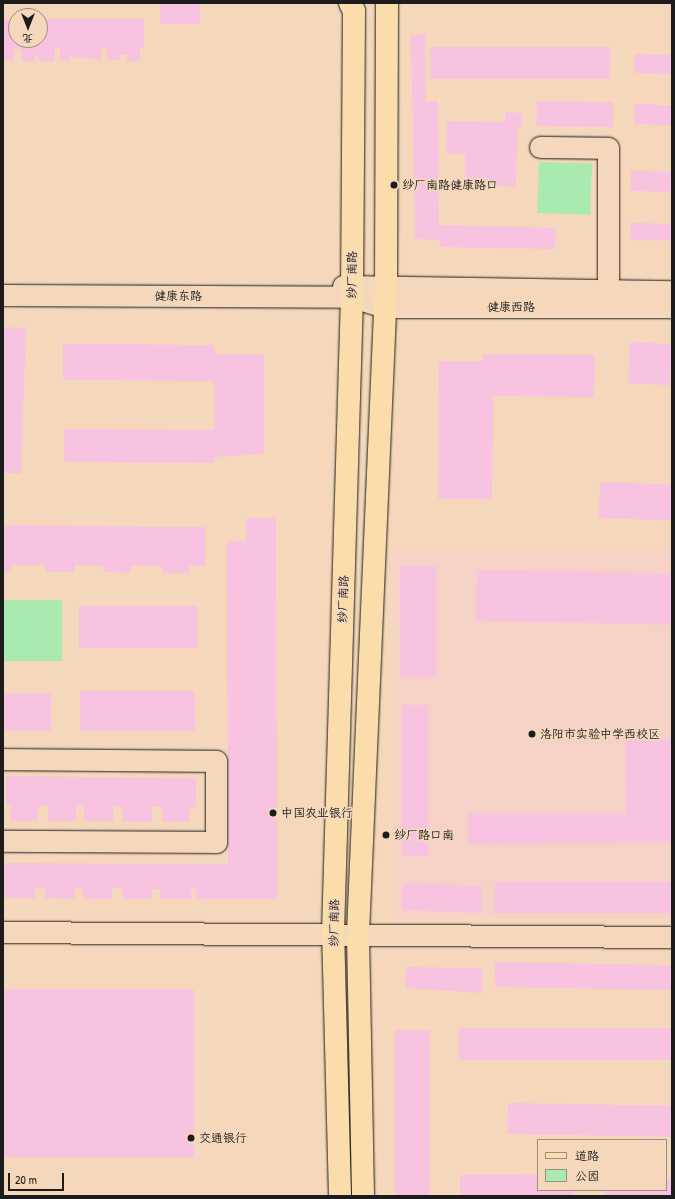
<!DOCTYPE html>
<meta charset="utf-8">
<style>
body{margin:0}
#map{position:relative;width:675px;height:1199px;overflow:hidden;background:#f5d8bb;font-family:"Patrick Hand","LXGW WenKai TC",sans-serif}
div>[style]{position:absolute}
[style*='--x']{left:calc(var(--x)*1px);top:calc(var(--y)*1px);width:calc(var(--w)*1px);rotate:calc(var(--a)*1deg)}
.built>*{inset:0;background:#f6d2c6;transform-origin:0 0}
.green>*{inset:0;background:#aae9b0;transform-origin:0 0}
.building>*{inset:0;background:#f7c3e0;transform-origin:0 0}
.roads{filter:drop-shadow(0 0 1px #1c1c1c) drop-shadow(0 0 1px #1c1c1c)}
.minor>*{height:21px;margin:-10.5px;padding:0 10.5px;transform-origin:10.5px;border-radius:10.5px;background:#f5d8bb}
.major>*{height:22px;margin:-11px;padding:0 11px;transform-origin:11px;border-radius:11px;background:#fbddab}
.dots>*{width:11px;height:11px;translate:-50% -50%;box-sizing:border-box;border:2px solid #f5d8bb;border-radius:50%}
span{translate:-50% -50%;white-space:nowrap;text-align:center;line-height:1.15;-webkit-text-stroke:3.5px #f5d8bb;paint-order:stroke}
.poi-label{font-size:12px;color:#1c1c1c}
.left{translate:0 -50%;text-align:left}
.street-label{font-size:12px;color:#1c1c1c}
.frame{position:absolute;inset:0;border:4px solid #1c1c1c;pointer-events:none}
.legend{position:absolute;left:537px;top:1139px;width:130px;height:52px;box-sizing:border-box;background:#f5d8bb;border:1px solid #9e8d7b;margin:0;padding:5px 7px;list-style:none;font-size:12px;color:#1c1c1c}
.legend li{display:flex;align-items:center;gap:8px;height:20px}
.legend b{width:20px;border:1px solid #9e8d7b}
.north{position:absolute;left:8px;top:8px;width:40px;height:40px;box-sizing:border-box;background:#f5d8bb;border:1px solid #9e8d7b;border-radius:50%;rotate:180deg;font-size:11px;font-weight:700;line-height:16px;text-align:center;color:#1c1c1c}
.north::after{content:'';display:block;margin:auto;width:14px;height:18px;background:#1c1c1c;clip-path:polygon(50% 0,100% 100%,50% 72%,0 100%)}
.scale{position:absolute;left:8px;top:1173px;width:56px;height:18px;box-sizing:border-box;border:2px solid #1c1c1c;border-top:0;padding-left:5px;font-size:12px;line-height:14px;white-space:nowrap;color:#1c1c1c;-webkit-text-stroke:3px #f5d8bb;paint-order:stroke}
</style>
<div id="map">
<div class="built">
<i style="left:393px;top:550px;width:279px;height:368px"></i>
</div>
<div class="green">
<i style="left:539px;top:162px;width:53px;height:51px;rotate:2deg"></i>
<i style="left:3px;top:600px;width:59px;height:61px"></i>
</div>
<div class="building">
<i style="left:160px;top:3px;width:40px;height:21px"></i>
<i style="clip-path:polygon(3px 19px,16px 19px,16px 40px,40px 40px,40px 19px,144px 19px,144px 48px,140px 48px,140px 61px,127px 61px,127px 55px,120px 55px,120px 60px,107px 60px,107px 47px,101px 47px,101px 60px,70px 56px,70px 61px,60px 61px,60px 48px,55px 48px,55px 61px,39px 61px,39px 56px,35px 56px,35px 61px,21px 61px,21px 49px,14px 49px,14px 61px,3px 61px)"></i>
<i style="clip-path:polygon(425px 34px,426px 102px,438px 101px,439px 225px,556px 228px,555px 249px,439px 247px,440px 240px,415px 239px,411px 35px)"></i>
<i style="left:430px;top:47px;width:180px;height:32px"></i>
<i style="left:635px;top:54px;width:37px;height:19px;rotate:2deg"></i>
<i style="left:537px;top:101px;width:76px;height:25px;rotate:1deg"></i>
<i style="left:635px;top:104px;width:37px;height:20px;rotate:2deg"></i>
<i style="clip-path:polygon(505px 112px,522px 113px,522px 127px,517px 127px,516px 186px,466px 188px,465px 154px,446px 154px,447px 121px,505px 122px)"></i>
<i style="left:631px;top:171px;width:41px;height:20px;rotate:1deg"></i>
<i style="left:631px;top:223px;width:41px;height:17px;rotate:1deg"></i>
<i style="left:3px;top:327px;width:23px;height:146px;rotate:2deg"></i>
<i style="left:630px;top:342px;width:42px;height:41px;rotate:3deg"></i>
<i style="clip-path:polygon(63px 344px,214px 345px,214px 354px,264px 355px,264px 454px,214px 457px,214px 463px,64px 462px,64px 429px,214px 430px,214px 381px,63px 380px)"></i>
<i style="clip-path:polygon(483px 354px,595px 355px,594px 397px,493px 396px,492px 499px,438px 499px,439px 361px,483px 361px)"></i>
<i style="left:600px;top:482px;width:72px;height:36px;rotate:2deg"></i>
<i style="clip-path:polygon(246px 518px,276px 518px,277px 899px,196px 899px,196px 889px,191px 889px,191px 899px,160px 899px,160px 889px,152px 889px,152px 899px,122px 899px,122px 888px,112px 888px,112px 899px,83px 899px,83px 888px,75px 888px,75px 899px,45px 898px,45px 888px,35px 888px,35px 898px,3px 898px,3px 863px,228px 864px,227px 541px,246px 541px)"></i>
<i style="clip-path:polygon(3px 525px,205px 527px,205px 566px,189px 566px,189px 573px,162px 573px,162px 566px,131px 566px,131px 573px,103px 572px,103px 566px,74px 565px,74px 572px,46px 572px,46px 565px,11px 565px,11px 572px,3px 572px)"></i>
<i style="left:400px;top:566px;width:36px;height:111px"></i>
<i style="left:477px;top:570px;width:195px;height:51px;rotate:1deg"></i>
<i style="left:79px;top:606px;width:118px;height:42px"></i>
<i style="left:80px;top:691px;width:115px;height:40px"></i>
<i style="left:3px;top:693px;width:48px;height:38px"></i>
<i style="left:402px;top:705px;width:26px;height:151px"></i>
<i style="clip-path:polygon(625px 739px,672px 739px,672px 843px,468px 844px,468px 813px,626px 813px)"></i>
<i style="clip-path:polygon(6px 776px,196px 778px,196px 807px,189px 807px,189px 822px,162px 822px,162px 807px,152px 806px,152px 822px,122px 821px,122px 806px,113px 806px,113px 821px,84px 821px,84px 806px,76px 806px,76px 821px,48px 821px,48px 806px,38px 806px,38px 821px,11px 821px,11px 805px,6px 805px)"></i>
<i style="left:495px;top:882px;width:177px;height:31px"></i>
<i style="left:403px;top:883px;width:79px;height:27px;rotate:2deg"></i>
<i style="left:495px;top:962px;width:177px;height:25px;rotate:1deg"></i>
<i style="clip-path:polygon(406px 967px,482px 968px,482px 993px,405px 988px)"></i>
<i style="left:194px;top:989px;width:168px;height:191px;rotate:90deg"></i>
<i style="left:459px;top:1028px;width:213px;height:32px"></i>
<i style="left:430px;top:1030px;width:166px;height:35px;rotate:90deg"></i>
<i style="left:508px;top:1103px;width:164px;height:31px;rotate:1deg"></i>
<i style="clip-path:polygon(538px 1174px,538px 1190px,574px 1190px,574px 1196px,460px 1196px,460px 1175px)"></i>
<i style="clip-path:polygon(666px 1179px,672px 1179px,672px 1196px,605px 1196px,605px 1190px,666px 1190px)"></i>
</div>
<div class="roads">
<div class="minor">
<i style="--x:540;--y:147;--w:68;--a:0.8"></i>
<i style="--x:608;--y:148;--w:156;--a:90"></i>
<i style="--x:343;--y:286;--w:329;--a:0.9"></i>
<i style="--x:3;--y:295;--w:349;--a:0.3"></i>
<i style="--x:352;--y:297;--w:34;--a:17"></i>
<i style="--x:385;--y:307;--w:287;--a:0"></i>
<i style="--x:3;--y:759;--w:213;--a:0.5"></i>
<i style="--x:216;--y:761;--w:81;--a:90"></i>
<i style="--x:216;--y:842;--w:213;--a:-179.7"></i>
<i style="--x:3;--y:932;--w:669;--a:0.43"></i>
</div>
<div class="major">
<i style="--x:340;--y:1196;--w:263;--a:-91.5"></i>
<i style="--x:333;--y:933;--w:636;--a:-88.29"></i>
<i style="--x:352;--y:297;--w:286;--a:-89.6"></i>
<i style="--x:354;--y:11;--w:9;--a:-117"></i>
<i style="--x:363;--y:1196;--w:263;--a:-91.1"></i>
<i style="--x:358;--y:933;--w:646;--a:-87.51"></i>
<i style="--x:386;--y:288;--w:285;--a:-89.8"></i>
</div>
</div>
<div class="dots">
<i style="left:394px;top:185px;background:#1c1c1c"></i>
<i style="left:532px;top:734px;background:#1c1c1c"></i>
<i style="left:273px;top:813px;background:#1c1c1c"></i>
<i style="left:386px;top:835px;background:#1c1c1c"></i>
<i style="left:191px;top:1138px;background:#1c1c1c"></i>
</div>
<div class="poi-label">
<span class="left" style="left:402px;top:185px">纱厂南路健康路口</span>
<span class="left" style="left:540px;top:734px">洛阳市实验中学西校区</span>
<span class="left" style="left:281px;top:813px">中国农业银行</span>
<span class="left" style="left:394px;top:835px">纱厂路口南</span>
<span class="left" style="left:199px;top:1138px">交通银行</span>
</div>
<div class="street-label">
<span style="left:352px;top:275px;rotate:-90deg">纱厂南路</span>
<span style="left:178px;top:296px">健康东路</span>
<span style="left:511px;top:307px">健康西路</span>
<span style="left:343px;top:599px;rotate:-88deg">纱厂南路</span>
<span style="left:334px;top:923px;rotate:-89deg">纱厂南路</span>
</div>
<div class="frame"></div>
<ul class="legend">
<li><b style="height:5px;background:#fbddab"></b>道路</li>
<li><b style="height:11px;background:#aae9b0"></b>公园</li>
</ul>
<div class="north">北</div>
<div class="scale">20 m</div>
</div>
